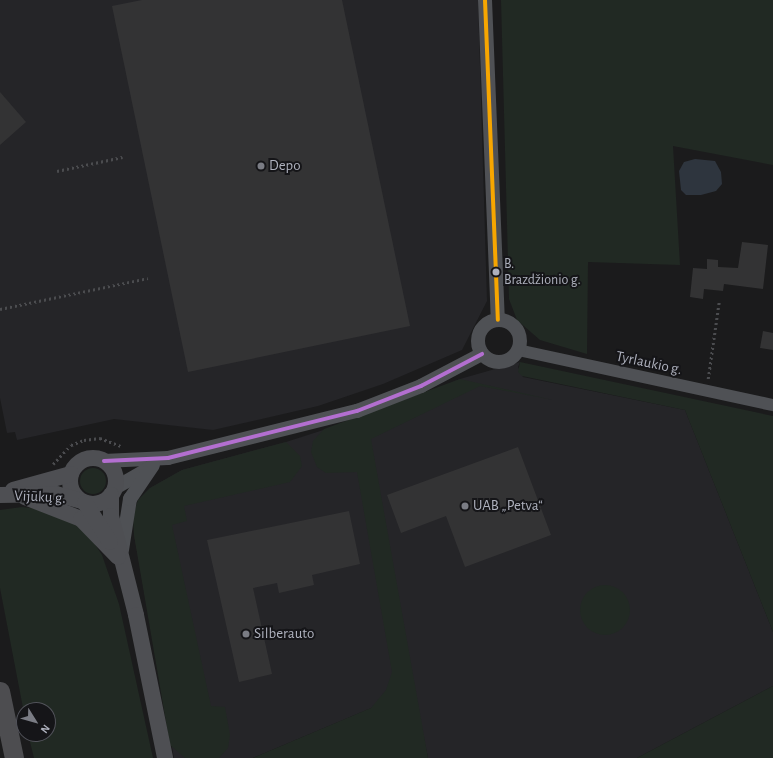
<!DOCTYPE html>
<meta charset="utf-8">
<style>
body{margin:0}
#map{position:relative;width:773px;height:758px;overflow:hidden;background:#1b1b1c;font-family:"Alegreya Sans",sans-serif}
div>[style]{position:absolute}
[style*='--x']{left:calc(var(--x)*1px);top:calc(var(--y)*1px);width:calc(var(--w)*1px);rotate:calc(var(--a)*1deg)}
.built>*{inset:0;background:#252528}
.green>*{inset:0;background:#212923}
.round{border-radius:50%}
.water>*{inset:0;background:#2e353e}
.building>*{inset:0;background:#333334}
.path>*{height:2.5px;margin-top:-1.25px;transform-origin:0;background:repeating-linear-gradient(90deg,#4b4c4f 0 2px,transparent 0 5px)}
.minor>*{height:12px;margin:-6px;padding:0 6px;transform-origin:6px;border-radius:6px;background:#4f5155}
.tertiary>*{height:14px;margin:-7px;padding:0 7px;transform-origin:7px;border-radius:7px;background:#4f5155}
.tertiary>.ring{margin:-7px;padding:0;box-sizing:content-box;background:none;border:14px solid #4f5155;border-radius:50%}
.secondary>*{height:16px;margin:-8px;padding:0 8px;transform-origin:8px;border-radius:8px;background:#4e4f53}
.secondary>.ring{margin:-8px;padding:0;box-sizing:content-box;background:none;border:16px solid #4e4f53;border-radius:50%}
.trunk>*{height:19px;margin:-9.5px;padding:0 9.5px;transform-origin:9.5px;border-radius:9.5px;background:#4d4d50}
.bus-1>*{height:4px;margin:-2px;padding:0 2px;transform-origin:2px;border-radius:2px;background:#f7a600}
.bus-2>*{height:4px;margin:-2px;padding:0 2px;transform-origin:2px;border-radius:2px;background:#b36fd0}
.dots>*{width:11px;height:11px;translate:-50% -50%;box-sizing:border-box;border:2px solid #151518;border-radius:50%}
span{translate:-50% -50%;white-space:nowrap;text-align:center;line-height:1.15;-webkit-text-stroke:4px #151518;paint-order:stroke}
.bus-label{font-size:14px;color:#adb0bc}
.left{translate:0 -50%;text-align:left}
.poi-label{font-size:15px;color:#adb0bc}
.street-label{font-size:15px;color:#adb0bc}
.north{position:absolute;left:16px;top:702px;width:40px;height:40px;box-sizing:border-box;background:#151518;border:1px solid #52535a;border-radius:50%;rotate:127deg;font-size:11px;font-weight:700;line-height:16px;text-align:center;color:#adb0bc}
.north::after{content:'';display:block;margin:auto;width:14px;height:18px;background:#7a7c84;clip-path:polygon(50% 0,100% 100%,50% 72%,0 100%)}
</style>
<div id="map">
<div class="built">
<i style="clip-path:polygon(0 0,478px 0,487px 301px,462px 350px,383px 384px,318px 406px,213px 430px,114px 419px,17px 440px,15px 432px,7px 433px,0 398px)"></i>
<i style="clip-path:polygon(520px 362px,518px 367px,523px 377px,685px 410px,773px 632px,773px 686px,637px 758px,428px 758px,414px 690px,253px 758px,174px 758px,134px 535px,138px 500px,150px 488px,182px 470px,286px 442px,364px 417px,460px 379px)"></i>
</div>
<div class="green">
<i style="clip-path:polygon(501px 0,773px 0,773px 165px,673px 146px,680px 265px,588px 262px,587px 354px,540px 340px,517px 320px,509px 299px)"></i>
<i style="clip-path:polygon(520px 362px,773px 416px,773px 632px,685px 410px,522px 376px,518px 372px)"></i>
<i style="clip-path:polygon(460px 379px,553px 400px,480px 386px,371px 439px,428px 758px,253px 758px,371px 708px,386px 690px,392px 672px,357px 472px,326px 473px,317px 467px,311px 452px,313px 441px,324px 429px)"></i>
<i style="clip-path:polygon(286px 442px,300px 456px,302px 466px,290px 482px,184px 506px,187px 521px,172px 525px,211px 706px,225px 707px,230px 735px,228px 748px,219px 758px,185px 758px,170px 745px,134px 535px,133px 516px,138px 500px,150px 488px,182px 470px)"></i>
<i class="round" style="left:80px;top:468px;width:26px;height:26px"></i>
<i style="clip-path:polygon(22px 507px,46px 510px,68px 519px,88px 534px,102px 555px,119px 604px,153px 758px,34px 758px,28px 734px,48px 734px,48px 710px,24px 710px,24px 713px,0 588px,0 510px)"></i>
<i class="round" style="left:580px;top:585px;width:50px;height:50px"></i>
<i style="clip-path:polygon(773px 686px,773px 758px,637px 758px)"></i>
</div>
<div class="water">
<i style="clip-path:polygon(695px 159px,715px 161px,721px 172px,722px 184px,716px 191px,701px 195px,686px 195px,681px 190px,679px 171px,684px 162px)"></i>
</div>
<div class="building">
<i style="clip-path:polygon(142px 0,342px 0,410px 326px,188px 372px,112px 6px)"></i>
<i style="clip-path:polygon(0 92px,26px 122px,0 145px)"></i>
<i style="clip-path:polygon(742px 242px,768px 245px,763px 289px,724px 284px,723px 291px,704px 289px,703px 299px,690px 297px,693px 268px,707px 269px,707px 259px,718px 260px,718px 267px,738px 268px)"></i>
<i style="clip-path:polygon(763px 331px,773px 333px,773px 350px,760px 348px)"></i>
<i style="clip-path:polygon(518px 447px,551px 535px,465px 567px,446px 516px,401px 533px,387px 495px)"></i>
<i style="clip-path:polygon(349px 511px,360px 564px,312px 575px,314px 585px,279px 593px,277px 583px,253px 588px,272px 674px,239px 682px,207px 540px)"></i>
</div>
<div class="path">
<i style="--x:57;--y:171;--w:67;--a:-12"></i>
<i style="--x:0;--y:309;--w:151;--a:-11.8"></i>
<i style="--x:708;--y:379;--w:78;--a:-81.9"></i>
<i style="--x:53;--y:464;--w:26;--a:-47"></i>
<i style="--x:71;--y:445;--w:14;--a:-21"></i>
<i style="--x:84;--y:440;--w:16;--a:-7"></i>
<i style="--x:100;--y:438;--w:22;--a:21"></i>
</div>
<div class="minor">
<i style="--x:518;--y:350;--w:261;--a:12.2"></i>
</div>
<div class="tertiary">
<i style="--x:485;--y:0;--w:320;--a:87.7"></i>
<i class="ring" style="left:478px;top:320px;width:28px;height:28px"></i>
<i style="--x:104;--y:461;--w:64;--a:-2.7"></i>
<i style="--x:168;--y:458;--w:195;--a:-14"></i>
<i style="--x:357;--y:411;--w:69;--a:-21.3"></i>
<i style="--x:421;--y:386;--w:69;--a:-27.7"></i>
<i style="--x:115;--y:488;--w:39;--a:-30"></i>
<i style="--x:122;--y:550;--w:52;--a:-81.1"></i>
<i style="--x:130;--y:499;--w:41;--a:-55.9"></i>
</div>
<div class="secondary">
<i class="ring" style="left:70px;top:458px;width:30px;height:30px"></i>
<i style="--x:13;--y:490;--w:60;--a:-15.4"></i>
<i style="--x:0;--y:495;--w:56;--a:-1"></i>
<i style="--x:56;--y:494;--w:24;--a:15"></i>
<i style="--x:111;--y:495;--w:21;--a:90"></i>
<i style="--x:111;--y:516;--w:102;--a:75.8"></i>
<i style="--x:136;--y:615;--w:146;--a:78.5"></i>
<i style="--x:25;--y:497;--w:60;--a:21.4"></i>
<i style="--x:81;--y:519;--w:53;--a:45.8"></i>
<i style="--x:85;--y:503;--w:46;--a:57.3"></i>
</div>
<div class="trunk">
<i style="--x:0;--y:691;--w:68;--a:78.2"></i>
</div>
<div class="bus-1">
<i style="--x:485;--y:0;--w:320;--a:87.7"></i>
</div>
<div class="bus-2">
<i style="--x:104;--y:461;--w:64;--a:-2.7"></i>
<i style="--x:168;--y:458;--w:195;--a:-14"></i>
<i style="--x:357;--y:411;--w:69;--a:-21.3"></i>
<i style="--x:421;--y:386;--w:69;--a:-27.7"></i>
</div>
<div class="dots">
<i style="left:261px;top:166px;background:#7a7c84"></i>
<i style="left:496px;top:272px;background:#adb0bc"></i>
<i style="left:465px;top:506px;background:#7a7c84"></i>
<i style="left:246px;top:634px;background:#7a7c84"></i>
</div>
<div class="bus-label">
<span class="left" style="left:504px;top:272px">B.<br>Brazdžionio g.</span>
</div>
<div class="poi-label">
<span class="left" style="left:269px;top:166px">Depo</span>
<span class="left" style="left:473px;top:506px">UAB „Petva“</span>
<span class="left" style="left:254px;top:634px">Silberauto</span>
</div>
<div class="street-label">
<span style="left:649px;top:363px;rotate:12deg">Tyrlaukio g.</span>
<span style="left:40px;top:497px;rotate:3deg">Vijūkų g.</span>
</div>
<div class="north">N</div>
</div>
